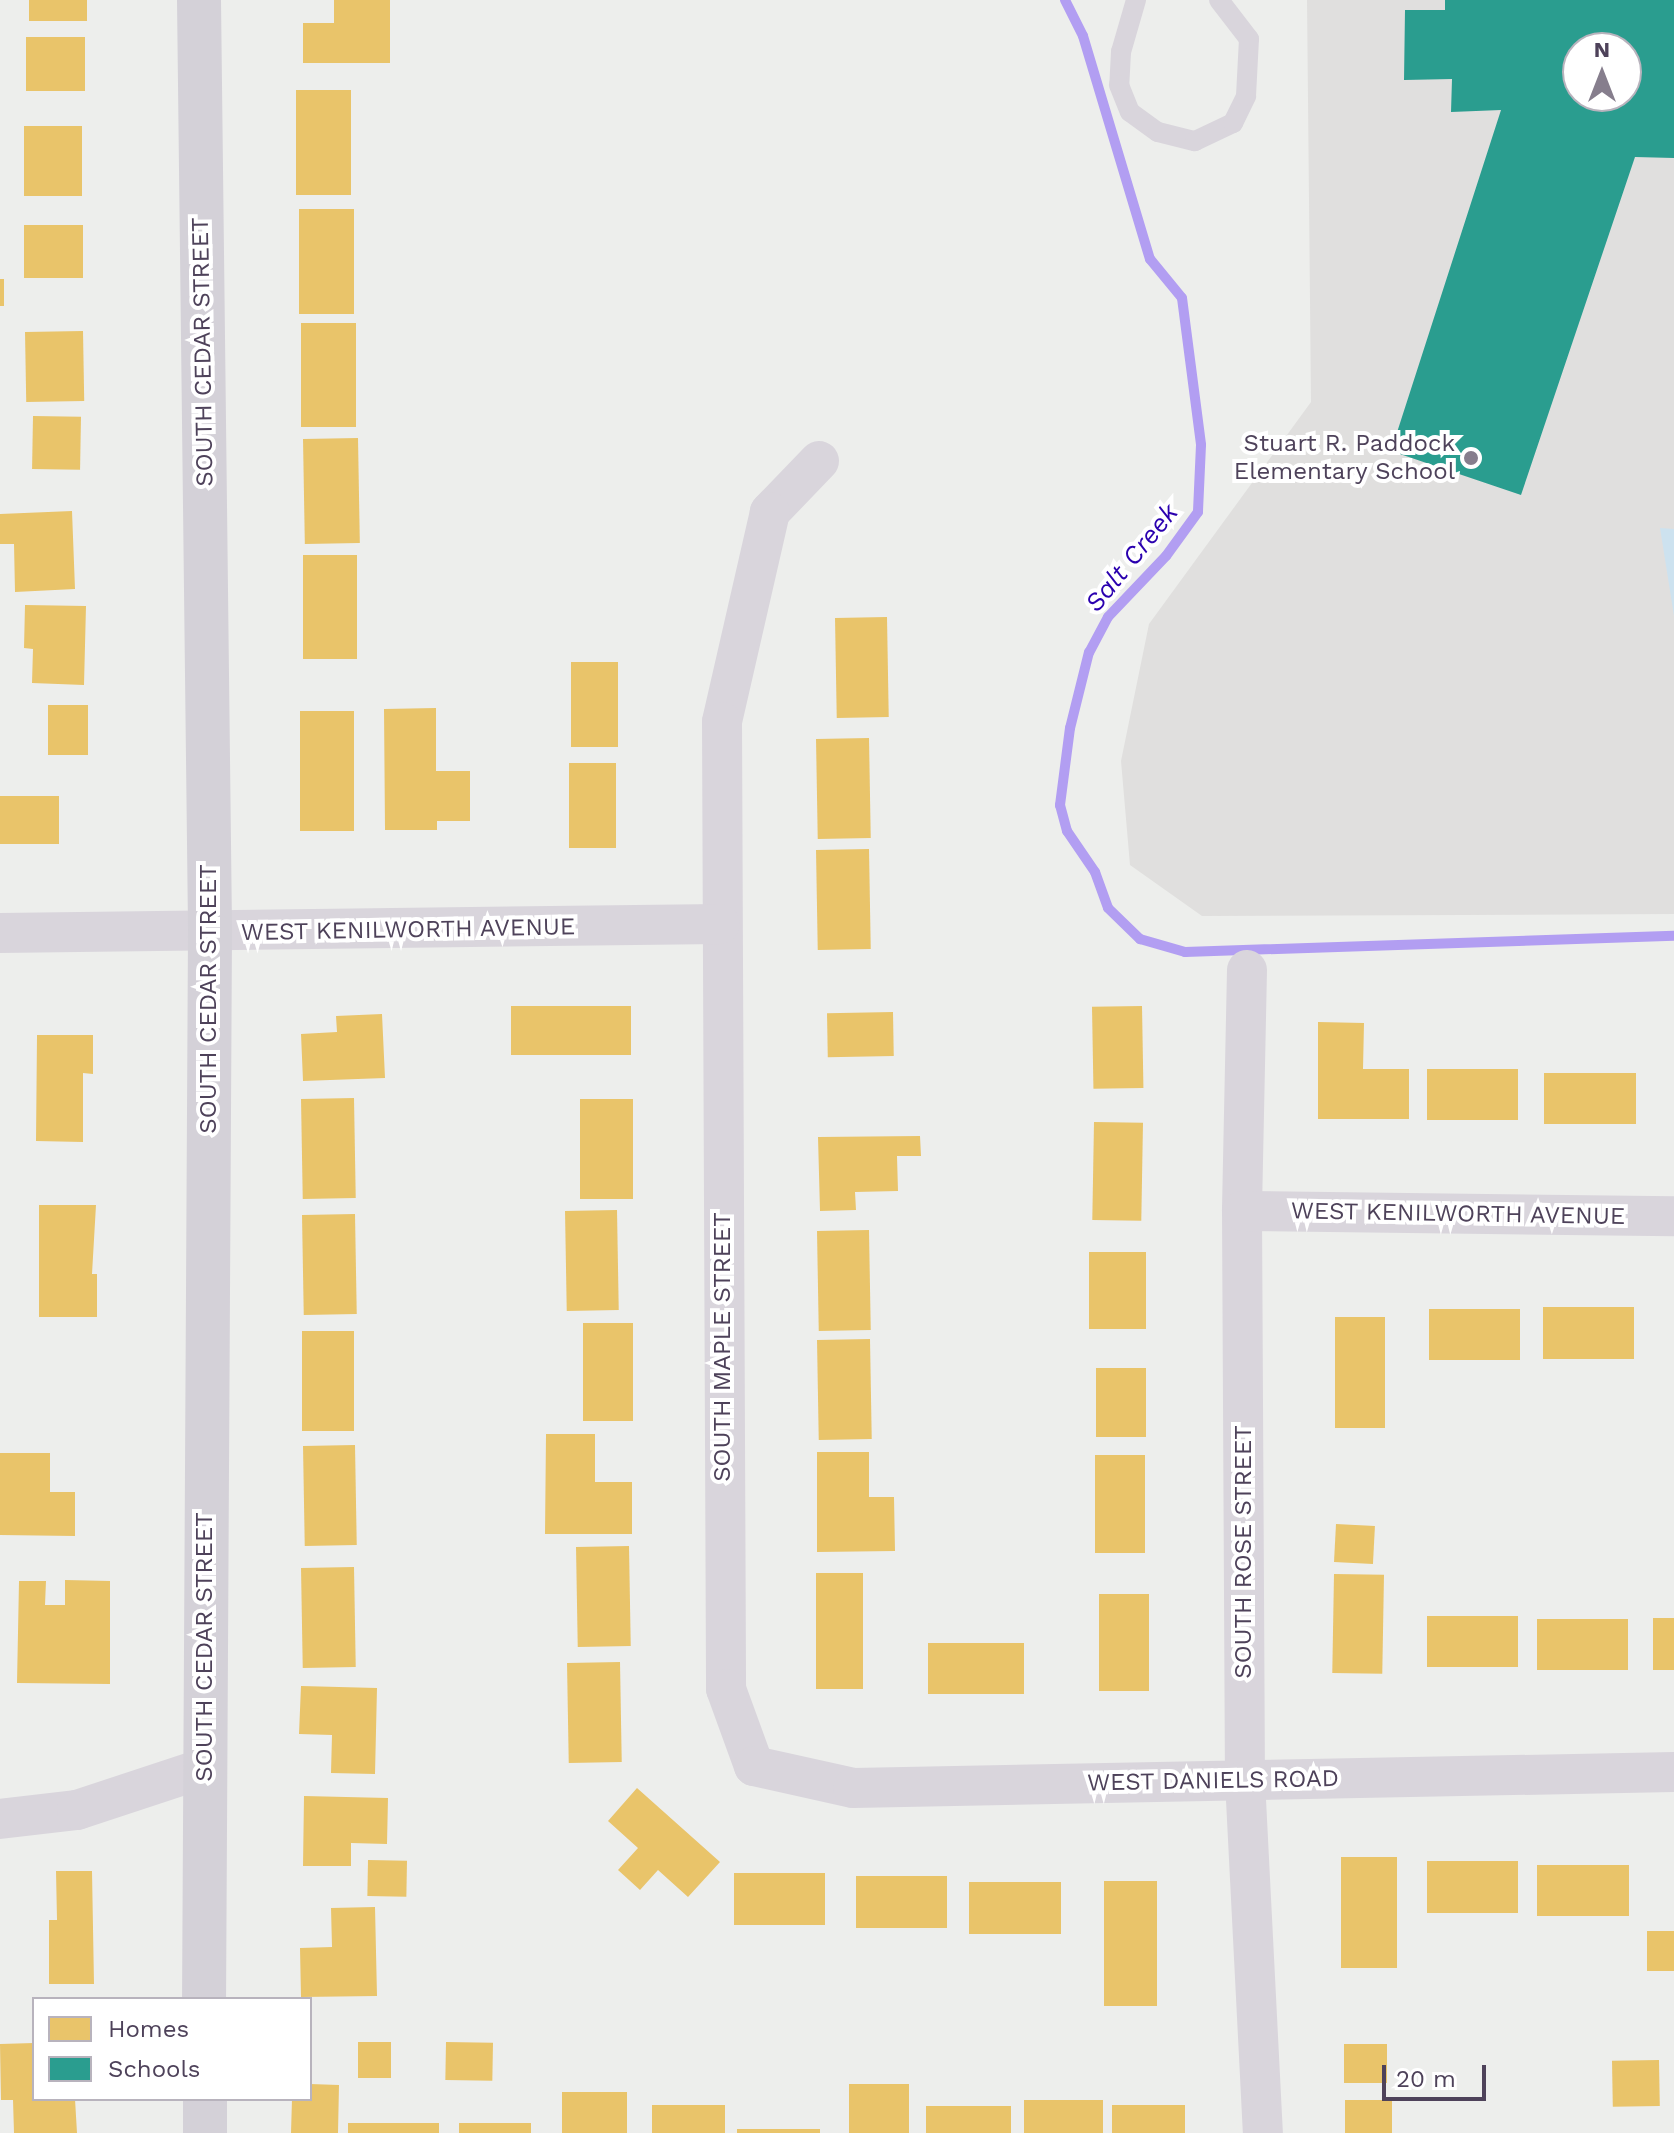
<!DOCTYPE html>
<style>
body{margin:0}
#map{position:relative;width:1674px;height:2133px;overflow:hidden;background:#edeeec;font-family:"Work Sans",sans-serif}
div>[style]{position:absolute}
[style*='--x']{left:calc(var(--x)*1px);top:calc(var(--y)*1px);width:calc(var(--w)*1px);rotate:calc(var(--a)*1deg)}
.education>*{inset:0;background:#e0dfde}
.green>*{inset:0;background:#cde2ef}
.homes>*{inset:0;background:#e9c46a;transform-origin:0 0}
.schools>*{inset:0;background:#2a9d8f}
.stream>*{height:10px;margin:-5px;padding:0 5px;transform-origin:5px;border-radius:5px;background:#b29ef2}
.lane>*{height:20px;margin:-10px;padding:0 10px;transform-origin:10px;border-radius:10px;background:#d9d5dc}
.street>*{height:40px;margin:-20px;padding:0 20px;transform-origin:20px;border-radius:20px;background:#d9d5dc}
.secondary>*{height:44px;margin:-22px;padding:0 22px;transform-origin:22px;border-radius:22px;background:#d4d1d8}
.dots>*{width:22px;height:22px;translate:-50% -50%;box-sizing:border-box;border:4px solid #fff;border-radius:50%}
span{translate:-50% -50%;white-space:nowrap;text-align:center;line-height:1.15;-webkit-text-stroke:8px #fff;paint-order:stroke}
.street-label{font-size:24px;color:#4e425a}
.poi-label{font-size:24px;color:#4e425a}
.right{translate:-100% -50%;text-align:right}
.water-label{font-size:26px;color:#2a00af;font-style:italic}
.legend{position:absolute;left:32px;top:1997px;width:280px;height:104px;box-sizing:border-box;background:#fff;border:2px solid #b8b3bd;margin:0;padding:10px 14px;list-style:none;font-size:24px;color:#4e425a}
.legend li{display:flex;align-items:center;gap:16px;height:40px}
.legend b{width:40px;border:2px solid #b8b3bd}
.north{position:absolute;left:1562px;top:32px;width:80px;height:80px;box-sizing:border-box;background:#fff;border:2px solid #b8b3bd;border-radius:50%;rotate:0deg;font-size:22px;font-weight:700;line-height:32px;text-align:center;color:#4e425a}
.north::after{content:'';display:block;margin:auto;width:28px;height:36px;background:#867e8d;clip-path:polygon(50% 0,100% 100%,50% 72%,0 100%)}
.scale{position:absolute;left:1382px;top:2065px;width:104px;height:36px;box-sizing:border-box;border:4px solid #4e425a;border-top:0;padding-left:10px;font-size:24px;line-height:28px;white-space:nowrap;color:#4e425a;-webkit-text-stroke:6px #fff;paint-order:stroke}
</style>
<div id="map">
<div class="education">
<i style="clip-path:polygon(evenodd,1307px 0,1674px 0,1674px 914px,1202px 916px,1130px 865px,1121px 761px,1149px 624px,1311px 402px,1307px 0,1578px 48px,1626px 48px,1626px 96px,1578px 96px,1578px 48px)"></i>
</div>
<div class="green">
<i style="clip-path:polygon(1660px 528px,1674px 529px,1674px 616px)"></i>
</div>
<div class="homes">
<i style="left:29px;top:0;width:58px;height:21px"></i>
<i style="clip-path:polygon(334px 0,390px 0,390px 63px,303px 63px,303px 23px,334px 23px)"></i>
<i style="left:26px;top:37px;width:59px;height:54px"></i>
<i style="left:296px;top:90px;width:55px;height:105px"></i>
<i style="left:24px;top:126px;width:58px;height:70px"></i>
<i style="left:299px;top:209px;width:55px;height:105px"></i>
<i style="left:83px;top:225px;width:53px;height:59px;rotate:90deg"></i>
<i style="left:0;top:279px;width:4px;height:27px"></i>
<i style="left:301px;top:323px;width:55px;height:104px"></i>
<i style="left:83px;top:331px;width:70px;height:58px;rotate:89deg"></i>
<i style="left:33px;top:416px;width:48px;height:53px;rotate:1deg"></i>
<i style="left:358px;top:438px;width:105px;height:55px;rotate:89deg"></i>
<i style="clip-path:polygon(72px 511px,75px 589px,15px 592px,14px 544px,0 544px,0 514px)"></i>
<i style="left:303px;top:555px;width:54px;height:104px"></i>
<i style="clip-path:polygon(25px 605px,86px 606px,84px 685px,32px 683px,33px 649px,24px 648px)"></i>
<i style="left:887px;top:617px;width:100px;height:52px;rotate:89deg"></i>
<i style="left:571px;top:662px;width:47px;height:85px"></i>
<i style="left:48px;top:705px;width:40px;height:50px"></i>
<i style="clip-path:polygon(436px 708px,436px 771px,470px 771px,470px 821px,437px 821px,437px 830px,385px 830px,384px 709px)"></i>
<i style="left:354px;top:711px;width:120px;height:54px;rotate:90deg"></i>
<i style="left:869px;top:738px;width:100px;height:53px;rotate:89deg"></i>
<i style="left:569px;top:763px;width:47px;height:85px"></i>
<i style="left:0;top:796px;width:59px;height:48px"></i>
<i style="left:869px;top:849px;width:100px;height:53px;rotate:89deg"></i>
<i style="left:631px;top:1006px;width:49px;height:120px;rotate:90deg"></i>
<i style="left:1142px;top:1006px;width:82px;height:50px;rotate:89deg"></i>
<i style="left:893px;top:1012px;width:44px;height:66px;rotate:89deg"></i>
<i style="clip-path:polygon(382px 1014px,385px 1078px,303px 1081px,301px 1034px,337px 1032px,336px 1016px)"></i>
<i style="clip-path:polygon(1318px 1022px,1364px 1023px,1363px 1069px,1409px 1069px,1409px 1119px,1318px 1119px)"></i>
<i style="clip-path:polygon(37px 1035px,93px 1035px,93px 1074px,83px 1073px,83px 1142px,36px 1141px)"></i>
<i style="left:1427px;top:1069px;width:91px;height:51px"></i>
<i style="left:1544px;top:1073px;width:92px;height:51px"></i>
<i style="left:354px;top:1098px;width:100px;height:53px;rotate:89deg"></i>
<i style="left:580px;top:1099px;width:53px;height:100px"></i>
<i style="left:1094px;top:1122px;width:49px;height:98px;rotate:1deg"></i>
<i style="clip-path:polygon(920px 1136px,921px 1156px,897px 1156px,898px 1191px,855px 1192px,856px 1210px,820px 1211px,818px 1137px)"></i>
<i style="clip-path:polygon(39px 1205px,96px 1205px,92px 1274px,97px 1274px,97px 1317px,39px 1317px)"></i>
<i style="left:617px;top:1210px;width:100px;height:52px;rotate:89deg"></i>
<i style="left:355px;top:1214px;width:100px;height:53px;rotate:89deg"></i>
<i style="left:869px;top:1230px;width:100px;height:52px;rotate:89deg"></i>
<i style="left:1089px;top:1252px;width:57px;height:77px"></i>
<i style="left:1543px;top:1307px;width:91px;height:52px"></i>
<i style="left:1429px;top:1309px;width:91px;height:51px"></i>
<i style="left:1335px;top:1317px;width:50px;height:111px"></i>
<i style="left:583px;top:1323px;width:50px;height:98px"></i>
<i style="left:302px;top:1331px;width:52px;height:100px"></i>
<i style="left:870px;top:1339px;width:100px;height:53px;rotate:89deg"></i>
<i style="left:1096px;top:1368px;width:50px;height:69px"></i>
<i style="clip-path:polygon(546px 1434px,595px 1434px,595px 1482px,632px 1482px,632px 1534px,545px 1534px)"></i>
<i style="left:355px;top:1445px;width:100px;height:52px;rotate:89deg"></i>
<i style="clip-path:polygon(817px 1452px,869px 1452px,869px 1497px,894px 1497px,895px 1551px,817px 1552px)"></i>
<i style="clip-path:polygon(0 1453px,50px 1453px,50px 1492px,75px 1492px,75px 1536px,0 1535px)"></i>
<i style="left:1095px;top:1455px;width:50px;height:98px"></i>
<i style="left:1336px;top:1524px;width:39px;height:38px;rotate:3deg"></i>
<i style="left:629px;top:1546px;width:100px;height:53px;rotate:89deg"></i>
<i style="left:354px;top:1567px;width:100px;height:53px;rotate:89deg"></i>
<i style="left:816px;top:1573px;width:47px;height:116px"></i>
<i style="left:1334px;top:1574px;width:50px;height:99px;rotate:1deg"></i>
<i style="clip-path:polygon(65px 1580px,110px 1581px,110px 1684px,17px 1683px,19px 1581px,46px 1581px,45px 1605px,65px 1605px)"></i>
<i style="left:1099px;top:1594px;width:50px;height:97px"></i>
<i style="left:1427px;top:1616px;width:91px;height:51px"></i>
<i style="left:1653px;top:1618px;width:21px;height:52px"></i>
<i style="left:1537px;top:1619px;width:91px;height:51px"></i>
<i style="left:928px;top:1643px;width:96px;height:51px"></i>
<i style="left:620px;top:1662px;width:100px;height:53px;rotate:89deg"></i>
<i style="clip-path:polygon(301px 1686px,377px 1688px,375px 1774px,331px 1773px,332px 1735px,299px 1734px)"></i>
<i style="clip-path:polygon(637px 1788px,720px 1862px,688px 1897px,658px 1870px,640px 1890px,618px 1870px,638px 1848px,608px 1821px)"></i>
<i style="clip-path:polygon(304px 1796px,388px 1798px,387px 1844px,351px 1843px,351px 1866px,303px 1866px)"></i>
<i style="left:1341px;top:1857px;width:56px;height:111px"></i>
<i style="left:368px;top:1860px;width:39px;height:36px;rotate:1deg"></i>
<i style="left:1427px;top:1861px;width:91px;height:52px"></i>
<i style="left:1537px;top:1865px;width:92px;height:51px"></i>
<i style="clip-path:polygon(56px 1871px,92px 1871px,94px 1984px,49px 1984px,49px 1920px,57px 1920px)"></i>
<i style="left:734px;top:1873px;width:91px;height:52px"></i>
<i style="left:856px;top:1876px;width:91px;height:52px"></i>
<i style="left:1104px;top:1881px;width:53px;height:125px"></i>
<i style="left:969px;top:1882px;width:92px;height:52px"></i>
<i style="clip-path:polygon(375px 1907px,377px 1996px,301px 1997px,300px 1948px,332px 1947px,331px 1908px)"></i>
<i style="left:1647px;top:1931px;width:27px;height:40px"></i>
<i style="left:358px;top:2042px;width:33px;height:36px"></i>
<i style="left:446px;top:2042px;width:47px;height:38px;rotate:1deg"></i>
<i style="clip-path:polygon(34px 2043px,34px 2099px,75px 2099px,77px 2133px,14px 2133px,13px 2100px,1px 2100px,0 2044px)"></i>
<i style="left:1344px;top:2044px;width:43px;height:39px"></i>
<i style="left:1659px;top:2060px;width:46px;height:47px;rotate:89deg"></i>
<i style="clip-path:polygon(310px 2084px,339px 2085px,338px 2133px,291px 2133px,292px 2099px,310px 2099px)"></i>
<i style="left:849px;top:2084px;width:60px;height:49px"></i>
<i style="left:562px;top:2092px;width:65px;height:41px"></i>
<i style="left:1024px;top:2100px;width:79px;height:33px"></i>
<i style="left:1345px;top:2100px;width:47px;height:33px"></i>
<i style="left:652px;top:2105px;width:73px;height:28px"></i>
<i style="left:1112px;top:2105px;width:73px;height:28px"></i>
<i style="left:926px;top:2106px;width:85px;height:27px"></i>
<i style="left:348px;top:2123px;width:91px;height:10px"></i>
<i style="left:531px;top:2123px;width:10px;height:72px;rotate:90deg"></i>
<i style="left:737px;top:2129px;width:83px;height:4px"></i>
</div>
<div class="schools">
<i style="clip-path:polygon(evenodd,1445px 0,1674px 0,1674px 158px,1635px 157px,1521px 495px,1391px 451px,1501px 110px,1451px 112px,1452px 79px,1404px 80px,1405px 10px,1445px 10px,1445px 0,1578px 48px,1626px 48px,1626px 96px,1578px 96px,1578px 48px)"></i>
</div>
<div class="stream">
<i style="--x:1065;--y:0;--w:40;--a:63.4"></i>
<i style="--x:1083;--y:36;--w:233;--a:73.3"></i>
<i style="--x:1150;--y:259;--w:50;--a:50.6"></i>
<i style="--x:1182;--y:298;--w:148;--a:82.6"></i>
<i style="--x:1201;--y:445;--w:67;--a:92.6"></i>
<i style="--x:1198;--y:512;--w:54;--a:126"></i>
<i style="--x:1166;--y:556;--w:84;--a:133.6"></i>
<i style="--x:1108;--y:617;--w:40;--a:118"></i>
<i style="--x:1089;--y:652;--w:78;--a:104"></i>
<i style="--x:1070;--y:728;--w:78;--a:97.4"></i>
<i style="--x:1060;--y:805;--w:27;--a:75"></i>
<i style="--x:1067;--y:831;--w:50;--a:55.7"></i>
<i style="--x:1095;--y:872;--w:38;--a:70"></i>
<i style="--x:1108;--y:908;--w:45;--a:44.1"></i>
<i style="--x:1140;--y:939;--w:47;--a:16.1"></i>
<i style="--x:1185;--y:952;--w:489;--a:-1.9"></i>
</div>
<div class="lane">
<i style="--x:1136;--y:0;--w:54;--a:106.1"></i>
<i style="--x:1121;--y:52;--w:33;--a:93"></i>
<i style="--x:1119;--y:85;--w:29;--a:68"></i>
<i style="--x:1130;--y:112;--w:34;--a:36"></i>
<i style="--x:1158;--y:132;--w:38;--a:14"></i>
<i style="--x:1195;--y:141;--w:42;--a:-25.3"></i>
<i style="--x:1233;--y:123;--w:30;--a:-64"></i>
<i style="--x:1246;--y:96;--w:57;--a:-87"></i>
<i style="--x:1249;--y:39;--w:49;--a:-127.6"></i>
</div>
<div class="street">
<i style="--x:819;--y:461;--w:71;--a:133.9"></i>
<i style="--x:770;--y:512;--w:215;--a:102.9"></i>
<i style="--x:722;--y:722;--w:967;--a:89.76"></i>
<i style="--x:726;--y:1689;--w:82;--a:70"></i>
<i style="--x:754;--y:1766;--w:101;--a:12.5"></i>
<i style="--x:853;--y:1788;--w:821;--a:-1.12"></i>
<i style="--x:0;--y:933;--w:720;--a:-0.72"></i>
<i style="--x:1247;--y:970;--w:241;--a:91.2"></i>
<i style="--x:1242;--y:1211;--w:569;--a:89.7"></i>
<i style="--x:1245;--y:1780;--w:353;--a:87.1"></i>
<i style="--x:1242;--y:1211;--w:432;--a:0.7"></i>
<i style="--x:0;--y:1819;--w:78;--a:-6.7"></i>
<i style="--x:77;--y:1810;--w:134;--a:-18.3"></i>
</div>
<div class="secondary">
<i style="--x:199;--y:0;--w:933;--a:89.32"></i>
<i style="--x:210;--y:933;--w:1066;--a:90.32"></i>
<i style="--x:205;--y:2099;--w:34;--a:90"></i>
</div>
<div class="dots">
<i style="left:1471px;top:458px;background:#867e8d"></i>
</div>
<div class="street-label">
<span style="left:203px;top:352px;rotate:-91deg">SOUTH CEDAR STREET</span>
<span style="left:408px;top:930px;rotate:-1deg">WEST KENILWORTH AVENUE</span>
<span style="left:209px;top:999px;rotate:-90deg">SOUTH CEDAR STREET</span>
<span style="left:1458px;top:1214px;rotate:1deg">WEST KENILWORTH AVENUE</span>
<span style="left:723px;top:1347px;rotate:-90deg">SOUTH MAPLE STREET</span>
<span style="left:1244px;top:1552px;rotate:-90deg">SOUTH ROSE STREET</span>
<span style="left:205px;top:1647px;rotate:-90deg">SOUTH CEDAR STREET</span>
<span style="left:1213px;top:1781px;rotate:-1deg">WEST DANIELS ROAD</span>
</div>
<div class="poi-label">
<span class="right" style="left:1455px;top:458px">Stuart R. Paddock<br>Elementary School</span>
</div>
<div class="water-label">
<span style="left:1132px;top:558px;rotate:-51deg">Salt Creek</span>
</div>
<ul class="legend">
<li><b style="height:22px;background:#e9c46a"></b>Homes</li>
<li><b style="height:22px;background:#2a9d8f"></b>Schools</li>
</ul>
<div class="north">N</div>
<div class="scale">20 m</div>
</div>
